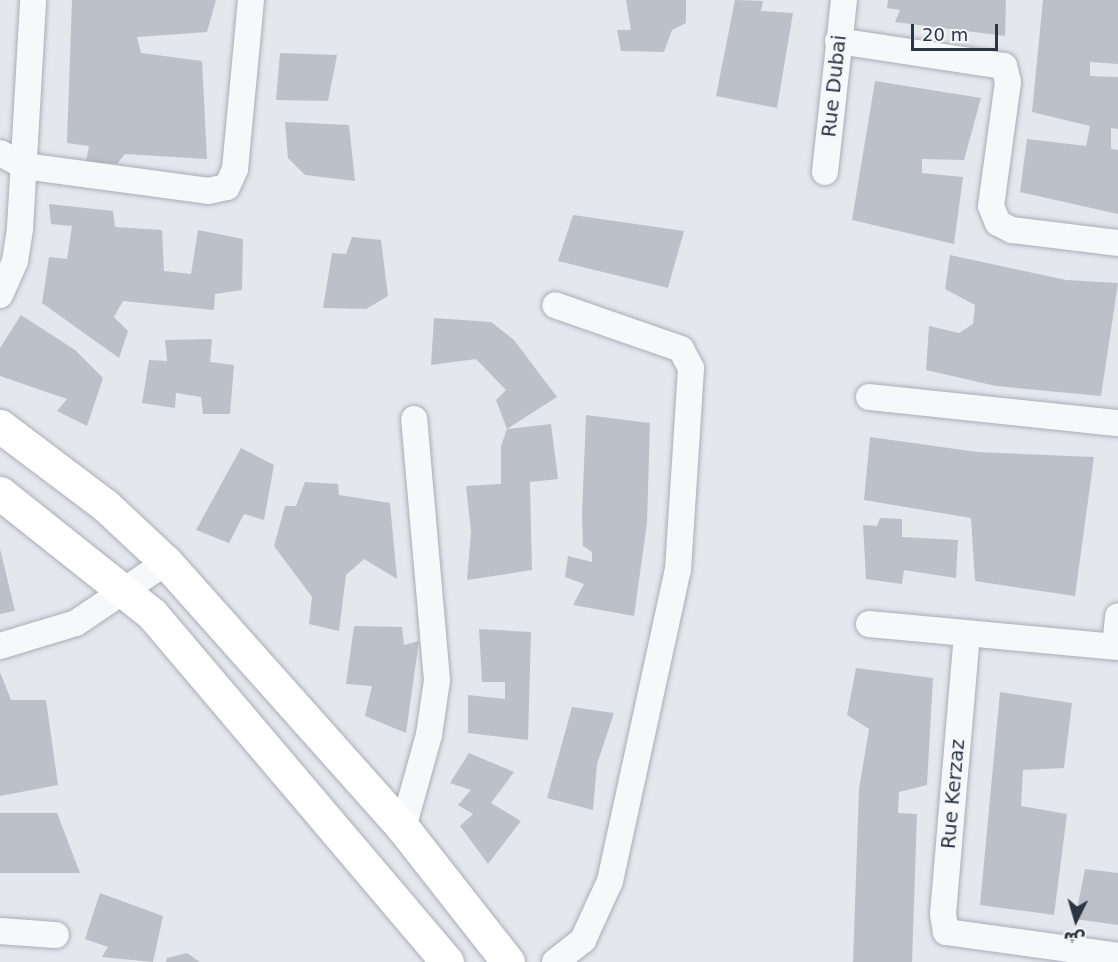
<!DOCTYPE html>
<meta charset="utf-8">
<style>
body{margin:0}
#map{position:relative;width:1118px;height:962px;overflow:hidden;background:#e4e7ec;font-family:"DejaVu Sans","Noto Naskh Arabic",sans-serif}
div>[style]{position:absolute}
[style*='--x']{left:calc(var(--x)*1px);top:calc(var(--y)*1px);width:calc(var(--w)*1px);rotate:calc(var(--a)*1deg)}
.building>*{inset:0;background:#bbc0c9}
.roads{filter:drop-shadow(0 0 2px #a9aeb6) drop-shadow(0 0 2px #a9aeb6)}
.street>*{height:26px;margin:-13px;padding:0 13px;transform-origin:13px;border-radius:13px;background:#f7f8fa}
.primary>*{height:33px;margin:-16.5px;padding:0 16.5px;transform-origin:16.5px;border-radius:16.5px;background:#fff}
span{translate:-50% -50%;white-space:nowrap;text-align:center;line-height:1.15;-webkit-text-stroke:4.5px #f4f6f9;paint-order:stroke}
.street-label{font-size:20px;color:#2b3544}
.north{position:absolute;left:1046px;top:890px;width:60px;height:60px;-webkit-text-stroke:4px #f4f6f9;paint-order:stroke;rotate:185deg;font-size:16px;font-weight:700;line-height:24px;text-align:center;color:#2b3544}
.north::after{content:'';display:block;margin:auto;width:21px;height:27px;background:#2b3544;clip-path:polygon(50% 0,100% 100%,50% 72%,0 100%)}
.scale{position:absolute;left:911px;top:24px;width:87px;height:27px;box-sizing:border-box;border:3px solid #2b3544;border-top:0;padding-left:8px;font-size:18px;line-height:21px;white-space:nowrap;color:#2b3544;-webkit-text-stroke:4px #f4f6f9;paint-order:stroke}
</style>
<div id="map">
<div class="building">
<i style="clip-path:polygon(72px 0,216px 0,207px 32px,137px 37px,141px 53px,202px 61px,207px 159px,125px 154px,117px 164px,86px 162px,89px 146px,67px 143px)"></i>
<i style="clip-path:polygon(626px 0,686px 0,686px 23px,672px 30px,664px 52px,621px 51px,617px 30px,631px 30px)"></i>
<i style="clip-path:polygon(735px 0,763px 1px,761px 11px,793px 13px,777px 108px,716px 96px)"></i>
<i style="clip-path:polygon(888px 0,1006px 0,1005px 36px,895px 22px,900px 10px,887px 8px)"></i>
<i style="clip-path:polygon(1043px 0,1118px 0,1118px 64px,1090px 62px,1090px 76px,1118px 77px,1118px 129px,1111px 128px,1111px 149px,1118px 150px,1118px 214px,1020px 192px,1027px 139px,1086px 146px,1090px 126px,1032px 112px)"></i>
<i style="clip-path:polygon(280px 53px,337px 55px,328px 101px,276px 100px)"></i>
<i style="clip-path:polygon(875px 81px,981px 98px,964px 160px,922px 159px,922px 173px,963px 177px,954px 244px,852px 220px)"></i>
<i style="clip-path:polygon(285px 122px,349px 125px,355px 181px,305px 175px,288px 158px)"></i>
<i style="clip-path:polygon(49px 204px,113px 211px,115px 227px,162px 230px,164px 271px,191px 274px,198px 230px,243px 239px,242px 290px,215px 294px,214px 310px,123px 301px,114px 317px,128px 331px,119px 358px,42px 303px,49px 257px,67px 259px,72px 226px,51px 224px)"></i>
<i style="clip-path:polygon(573px 215px,684px 231px,668px 288px,558px 261px)"></i>
<i style="clip-path:polygon(352px 237px,381px 240px,388px 296px,366px 309px,323px 308px,332px 253px,346px 254px)"></i>
<i style="clip-path:polygon(950px 255px,1066px 280px,1118px 283px,1101px 396px,996px 386px,926px 370px,929px 326px,959px 333px,973px 324px,975px 305px,945px 289px)"></i>
<i style="clip-path:polygon(21px 315px,75px 350px,103px 378px,87px 426px,57px 411px,67px 399px,0 376px,0 348px)"></i>
<i style="clip-path:polygon(434px 318px,491px 322px,514px 340px,557px 397px,507px 429px,551px 424px,558px 479px,530px 482px,532px 570px,467px 580px,471px 532px,466px 486px,501px 484px,501px 446px,507px 429px,496px 400px,506px 390px,476px 359px,431px 365px)"></i>
<i style="clip-path:polygon(212px 339px,210px 362px,234px 365px,230px 414px,203px 414px,201px 397px,176px 393px,175px 408px,142px 403px,149px 360px,167px 361px,165px 340px)"></i>
<i style="clip-path:polygon(586px 415px,650px 423px,647px 523px,634px 616px,573px 605px,584px 584px,565px 577px,568px 556px,592px 562px,592px 552px,583px 546px,582px 514px)"></i>
<i style="clip-path:polygon(870px 437px,977px 452px,1094px 457px,1075px 596px,975px 581px,971px 518px,864px 500px)"></i>
<i style="clip-path:polygon(241px 448px,274px 465px,264px 520px,244px 514px,229px 543px,196px 530px)"></i>
<i style="clip-path:polygon(305px 482px,338px 484px,339px 495px,390px 503px,397px 579px,364px 559px,346px 575px,339px 631px,309px 624px,312px 597px,274px 546px,285px 506px,296px 506px)"></i>
<i style="clip-path:polygon(880px 518px,902px 519px,902px 537px,958px 540px,956px 578px,904px 570px,902px 584px,866px 579px,863px 525px,877px 526px)"></i>
<i style="clip-path:polygon(0 549px,15px 611px,0 614px)"></i>
<i style="clip-path:polygon(354px 626px,402px 627px,404px 645px,419px 641px,406px 733px,365px 716px,372px 686px,346px 684px)"></i>
<i style="clip-path:polygon(479px 629px,531px 632px,528px 740px,468px 733px,468px 695px,505px 699px,505px 682px,482px 682px)"></i>
<i style="clip-path:polygon(856px 668px,933px 678px,927px 785px,899px 792px,898px 813px,917px 814px,912px 962px,853px 962px,859px 789px,869px 729px,847px 715px)"></i>
<i style="clip-path:polygon(0 672px,11px 700px,46px 700px,58px 785px,0 796px)"></i>
<i style="clip-path:polygon(1000px 692px,1072px 703px,1064px 768px,1023px 770px,1021px 806px,1067px 814px,1054px 915px,980px 905px)"></i>
<i style="clip-path:polygon(572px 707px,614px 713px,597px 764px,593px 810px,547px 798px)"></i>
<i style="clip-path:polygon(469px 753px,514px 772px,491px 803px,521px 821px,488px 864px,460px 826px,473px 814px,458px 805px,471px 790px,450px 783px)"></i>
<i style="clip-path:polygon(0 813px,57px 813px,80px 873px,0 873px)"></i>
<i style="clip-path:polygon(1085px 869px,1118px 873px,1118px 925px,1075px 919px)"></i>
<i style="clip-path:polygon(100px 893px,163px 916px,153px 962px,102px 957px,108px 947px,85px 939px)"></i>
<i style="clip-path:polygon(187px 953px,200px 962px,166px 962px,167px 958px)"></i>
</div>
<div class="roads">
<div class="street">
<i style="--x:838;--y:41;--w:168;--a:8.6"></i>
<i style="--x:1004;--y:66;--w:16;--a:76"></i>
<i style="--x:1008;--y:82;--w:125;--a:97.8"></i>
<i style="--x:991;--y:206;--w:18;--a:68"></i>
<i style="--x:998;--y:223;--w:16;--a:27"></i>
<i style="--x:1012;--y:230;--w:107;--a:7"></i>
<i style="--x:0;--y:153;--w:27;--a:28"></i>
<i style="--x:24;--y:166;--w:186;--a:7.7"></i>
<i style="--x:208;--y:191;--w:19;--a:-12"></i>
<i style="--x:227;--y:187;--w:20;--a:-66"></i>
<i style="--x:235;--y:169;--w:170;--a:-84.6"></i>
<i style="--x:825;--y:172;--w:173;--a:-83.7"></i>
<i style="--x:0;--y:295;--w:37;--a:-66"></i>
<i style="--x:15;--y:261;--w:33;--a:-81"></i>
<i style="--x:20;--y:228;--w:228;--a:-86.7"></i>
<i style="--x:869;--y:397;--w:250;--a:6"></i>
<i style="--x:869;--y:624;--w:250;--a:5.3"></i>
<i style="--x:967;--y:634;--w:281;--a:94.9"></i>
<i style="--x:943;--y:914;--w:18;--a:81"></i>
<i style="--x:946;--y:932;--w:174;--a:7.9"></i>
<i style="--x:0;--y:646;--w:79;--a:-16.8"></i>
<i style="--x:76;--y:623;--w:109;--a:-34.1"></i>
<i style="--x:1115;--y:646;--w:30;--a:-84"></i>
<i style="--x:403;--y:828;--w:97;--a:-74.4"></i>
<i style="--x:429;--y:735;--w:56;--a:-81.7"></i>
<i style="--x:437;--y:680;--w:262;--a:-95"></i>
<i style="--x:0;--y:931;--w:56;--a:4.1"></i>
<i style="--x:555;--y:962;--w:36;--a:-38"></i>
<i style="--x:583;--y:940;--w:65;--a:-65.4"></i>
<i style="--x:610;--y:881;--w:318;--a:-77.7"></i>
<i style="--x:678;--y:570;--w:202;--a:-86.3"></i>
<i style="--x:691;--y:368;--w:21;--a:-118"></i>
<i style="--x:681;--y:349;--w:133;--a:-160.8"></i>
</div>
<div class="primary">
<i style="--x:0;--y:426;--w:131;--a:37"></i>
<i style="--x:105;--y:505;--w:83;--a:43.1"></i>
<i style="--x:166;--y:562;--w:356;--a:48.3"></i>
<i style="--x:403;--y:828;--w:170;--a:51.9"></i>
<i style="--x:0;--y:493;--w:194;--a:38.5"></i>
<i style="--x:152;--y:614;--w:456;--a:49.7"></i>
</div>
</div>
<div class="street-label">
<span style="left:834px;top:86px;rotate:-84deg">Rue Dubai</span>
<span style="left:953px;top:794px;rotate:-85deg">Rue Kerzaz</span>
</div>
<div class="north">ش</div>
<div class="scale">20 m</div>
</div>
